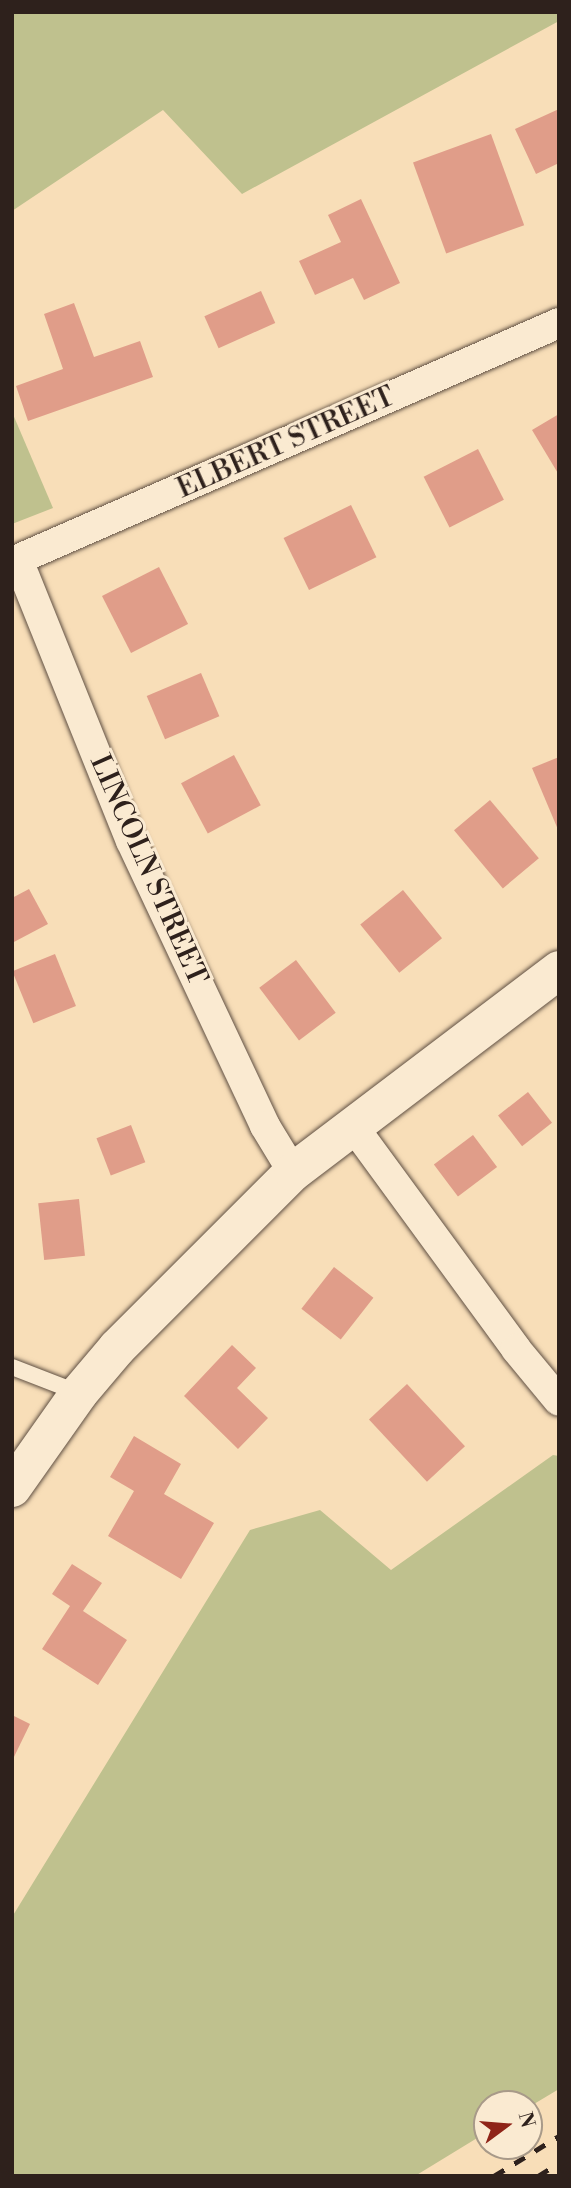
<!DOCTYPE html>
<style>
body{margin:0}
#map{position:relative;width:571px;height:2188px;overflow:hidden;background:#f8deb8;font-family:"Libre Bodoni",serif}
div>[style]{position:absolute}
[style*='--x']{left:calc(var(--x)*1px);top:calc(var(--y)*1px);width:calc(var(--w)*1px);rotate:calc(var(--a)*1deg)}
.green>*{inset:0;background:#bfc18e}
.building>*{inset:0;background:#e09d89;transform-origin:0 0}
.roads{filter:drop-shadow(0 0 2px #605043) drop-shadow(0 0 2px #605043)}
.lane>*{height:16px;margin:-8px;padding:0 8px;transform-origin:8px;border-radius:8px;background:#faead1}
.street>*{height:30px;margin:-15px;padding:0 15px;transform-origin:15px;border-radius:15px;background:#faead1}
.secondary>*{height:38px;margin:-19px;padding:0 19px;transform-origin:19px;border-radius:19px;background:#faead1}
.rail>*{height:5px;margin-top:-2.5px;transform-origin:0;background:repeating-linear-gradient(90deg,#2e211c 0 12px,transparent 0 24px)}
span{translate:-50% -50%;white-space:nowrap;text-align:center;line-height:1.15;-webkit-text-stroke:6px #faead1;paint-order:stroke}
.street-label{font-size:28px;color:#2e211c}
.frame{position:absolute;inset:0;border:14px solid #2e211c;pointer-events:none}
.north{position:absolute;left:473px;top:2090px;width:70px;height:70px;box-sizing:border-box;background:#faead1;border:2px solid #a89a89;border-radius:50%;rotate:74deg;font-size:19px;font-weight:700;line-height:28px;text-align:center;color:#2e211c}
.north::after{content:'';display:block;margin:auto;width:24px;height:32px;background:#8f2418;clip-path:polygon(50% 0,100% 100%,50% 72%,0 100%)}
</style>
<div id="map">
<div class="green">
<i style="clip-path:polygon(12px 12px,559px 12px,559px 21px,242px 194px,163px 110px,12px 211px)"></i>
<i style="clip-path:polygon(12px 412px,53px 508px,12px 524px)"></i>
<i style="clip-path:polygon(553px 1455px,559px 1456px,559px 2089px,529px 2107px,529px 2104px,487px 2104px,487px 2132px,415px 2176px,12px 2176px,12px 1917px,250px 1530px,320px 1510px,391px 1570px)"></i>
</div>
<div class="building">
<i style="clip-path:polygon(559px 109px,559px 163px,536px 174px,515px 129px)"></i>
<i style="left:491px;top:134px;width:97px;height:83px;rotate:70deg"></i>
<i style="clip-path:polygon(361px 199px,400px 283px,364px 300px,353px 278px,315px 295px,299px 261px,341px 242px,328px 215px)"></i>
<i style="left:261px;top:291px;width:35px;height:62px;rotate:66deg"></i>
<i style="clip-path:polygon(74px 303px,94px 357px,140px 341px,153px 377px,28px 421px,16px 386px,63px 369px,44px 314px)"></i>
<i style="clip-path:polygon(559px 414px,559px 475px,532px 430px)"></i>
<i style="left:478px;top:449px;width:57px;height:61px;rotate:63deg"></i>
<i style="left:351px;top:505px;width:58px;height:75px;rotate:64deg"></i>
<i style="left:159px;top:567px;width:64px;height:64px;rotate:63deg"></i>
<i style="left:201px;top:673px;width:47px;height:59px;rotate:67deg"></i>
<i style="left:234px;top:755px;width:57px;height:60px;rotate:62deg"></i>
<i style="clip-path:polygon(559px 757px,559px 832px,532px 768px)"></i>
<i style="left:490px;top:800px;width:76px;height:47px;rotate:50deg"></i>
<i style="clip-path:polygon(29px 889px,48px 924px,12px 943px,12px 898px)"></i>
<i style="left:403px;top:890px;width:62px;height:55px;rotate:51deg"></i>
<i style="left:55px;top:954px;width:56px;height:46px;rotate:68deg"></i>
<i style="left:296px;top:960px;width:66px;height:46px;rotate:53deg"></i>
<i style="left:528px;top:1092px;width:39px;height:38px;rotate:52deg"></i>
<i style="left:131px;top:1125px;width:40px;height:37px;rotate:69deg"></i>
<i style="left:473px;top:1135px;width:40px;height:49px;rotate:53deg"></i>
<i style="left:79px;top:1199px;width:57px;height:41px;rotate:84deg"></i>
<i style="left:334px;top:1267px;width:50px;height:53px;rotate:38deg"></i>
<i style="clip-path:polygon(232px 1345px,256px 1368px,237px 1388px,268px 1418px,238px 1449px,184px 1396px)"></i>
<i style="left:407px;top:1384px;width:85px;height:52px;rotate:47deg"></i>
<i style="clip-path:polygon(134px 1436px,181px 1464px,164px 1494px,214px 1523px,181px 1579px,108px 1536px,134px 1491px,110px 1477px)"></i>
<i style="clip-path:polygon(72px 1564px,102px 1583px,83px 1611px,127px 1640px,98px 1685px,42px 1649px,70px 1606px,52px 1594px)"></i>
<i style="clip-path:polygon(12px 1715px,30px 1724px,12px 1761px)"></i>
</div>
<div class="roads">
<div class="lane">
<i style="--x:12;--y:1367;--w:72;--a:21.2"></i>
</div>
<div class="street">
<i style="--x:18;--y:560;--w:303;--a:68.1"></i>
<i style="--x:131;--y:841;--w:315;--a:64.8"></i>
<i style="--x:265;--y:1126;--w:54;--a:58.7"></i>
<i style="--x:12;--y:562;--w:597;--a:-23.6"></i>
<i style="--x:353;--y:1126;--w:276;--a:53.8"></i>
<i style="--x:516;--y:1349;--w:67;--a:50.4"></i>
</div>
<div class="secondary">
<i style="--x:12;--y:1488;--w:116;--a:-54.8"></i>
<i style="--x:79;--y:1393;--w:59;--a:-49.8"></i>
<i style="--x:117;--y:1348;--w:249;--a:-45"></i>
<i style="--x:293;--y:1172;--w:334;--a:-37.2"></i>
</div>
</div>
<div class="rail">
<i style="--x:494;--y:2176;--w:76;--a:-31.6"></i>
<i style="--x:538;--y:2176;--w:25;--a:-32"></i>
</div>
<div class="street-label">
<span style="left:286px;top:443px;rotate:-24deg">ELBERT STREET</span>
<span style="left:148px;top:870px;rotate:66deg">LINCOLN STREET</span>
</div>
<div class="frame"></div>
<div class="north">N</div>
</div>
